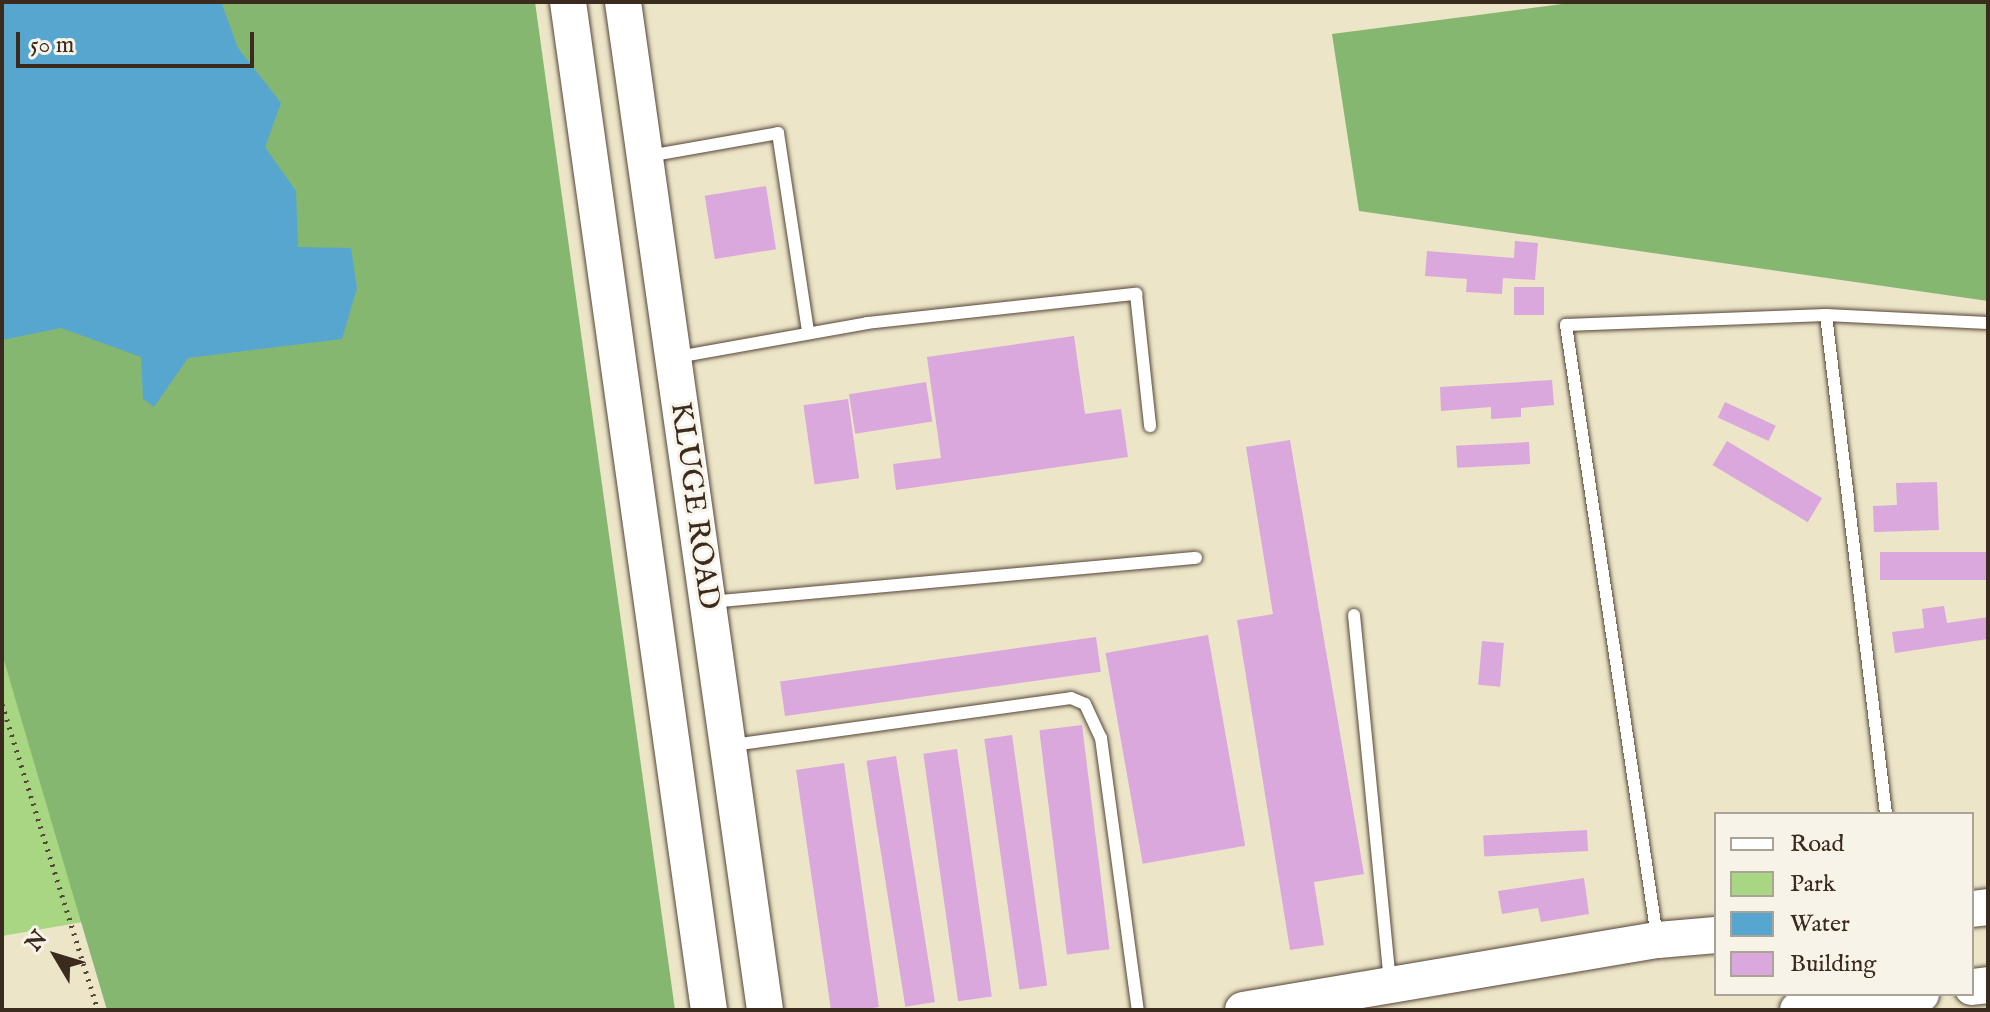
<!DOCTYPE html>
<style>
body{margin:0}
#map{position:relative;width:1990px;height:1012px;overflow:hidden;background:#ece5c8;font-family:"IM FELL English",serif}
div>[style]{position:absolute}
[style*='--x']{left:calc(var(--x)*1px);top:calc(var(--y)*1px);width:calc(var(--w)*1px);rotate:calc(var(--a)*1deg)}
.green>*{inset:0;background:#a9d683}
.forest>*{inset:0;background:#86b771}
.water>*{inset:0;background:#56a6d0}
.building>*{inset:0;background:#daa8dc;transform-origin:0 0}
.path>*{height:5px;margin-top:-2.5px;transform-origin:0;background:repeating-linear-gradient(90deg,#564638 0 2px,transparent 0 8px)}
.roads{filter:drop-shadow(0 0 2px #564638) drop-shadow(0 0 2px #564638)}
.lane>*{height:12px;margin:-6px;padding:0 6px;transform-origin:6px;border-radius:6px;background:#fff}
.secondary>*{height:36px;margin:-18px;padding:0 18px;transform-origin:18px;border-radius:18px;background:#fff}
span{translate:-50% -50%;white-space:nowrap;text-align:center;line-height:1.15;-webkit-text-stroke:6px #f7f3e8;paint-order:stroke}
.street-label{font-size:30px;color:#3b2a1e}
.frame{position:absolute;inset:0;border:4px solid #3b2a1e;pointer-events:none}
.legend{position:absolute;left:1714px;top:812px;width:260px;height:184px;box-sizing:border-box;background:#f7f3e8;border:2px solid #aca397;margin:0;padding:10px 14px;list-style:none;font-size:24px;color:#3b2a1e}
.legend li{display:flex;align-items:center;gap:16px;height:40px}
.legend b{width:40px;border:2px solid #aca397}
.north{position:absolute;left:16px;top:916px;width:80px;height:80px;-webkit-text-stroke:6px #f7f3e8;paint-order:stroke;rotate:308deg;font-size:22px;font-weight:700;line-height:32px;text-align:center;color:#3b2a1e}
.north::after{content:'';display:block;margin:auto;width:28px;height:36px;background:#3b2a1e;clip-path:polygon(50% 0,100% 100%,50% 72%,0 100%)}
.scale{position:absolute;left:16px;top:32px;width:238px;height:36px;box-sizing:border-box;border:4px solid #3b2a1e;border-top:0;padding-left:10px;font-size:24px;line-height:28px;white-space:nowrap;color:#3b2a1e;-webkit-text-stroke:6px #f7f3e8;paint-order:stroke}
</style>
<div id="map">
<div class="green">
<i style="clip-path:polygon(2px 654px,83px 922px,2px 936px)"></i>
</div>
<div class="forest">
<i style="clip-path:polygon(2px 2px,535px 2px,675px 1010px,107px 1010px,2px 654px)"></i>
<i style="clip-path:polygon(1577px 2px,1988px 2px,1988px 301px,1359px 211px,1332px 34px)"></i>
</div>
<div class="water">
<i style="clip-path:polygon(2px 2px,221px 2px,238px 48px,281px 103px,265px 147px,296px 191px,298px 247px,351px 248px,357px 288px,342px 339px,188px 358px,154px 407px,143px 399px,141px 357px,61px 328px,2px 340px)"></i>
</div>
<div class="building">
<i style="left:766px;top:186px;width:64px;height:62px;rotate:81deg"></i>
<i style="clip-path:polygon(1515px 241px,1538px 243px,1535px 280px,1503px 278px,1502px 294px,1466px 292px,1467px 279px,1425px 276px,1427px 251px,1514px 258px)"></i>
<i style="left:1514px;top:287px;width:30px;height:28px"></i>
<i style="clip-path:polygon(1074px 336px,1085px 414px,1121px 409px,1128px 457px,896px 490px,893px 464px,941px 458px,927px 357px)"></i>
<i style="clip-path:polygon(1552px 380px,1554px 405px,1521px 408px,1521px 417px,1491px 419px,1491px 407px,1441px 411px,1440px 387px)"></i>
<i style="left:926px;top:382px;width:40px;height:78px;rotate:81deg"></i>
<i style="left:848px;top:399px;width:80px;height:45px;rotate:82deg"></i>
<i style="left:1725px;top:402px;width:56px;height:17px;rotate:25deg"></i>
<i style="clip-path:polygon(1290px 440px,1364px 874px,1314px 882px,1324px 945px,1290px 950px,1237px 620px,1273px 614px,1246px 447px)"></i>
<i style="left:1727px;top:441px;width:111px;height:28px;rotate:31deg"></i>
<i style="left:1529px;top:442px;width:22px;height:73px;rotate:87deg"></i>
<i style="clip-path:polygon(1937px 482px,1939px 530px,1874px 532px,1873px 506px,1897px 505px,1896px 483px)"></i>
<i style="left:1988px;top:552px;width:28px;height:108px;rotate:90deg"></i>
<i style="clip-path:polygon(1944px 606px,1947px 623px,1988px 617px,1988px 639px,1895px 653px,1892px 632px,1924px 628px,1922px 609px)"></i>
<i style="left:1208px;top:635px;width:214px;height:104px;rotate:80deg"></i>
<i style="left:1096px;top:637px;width:35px;height:319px;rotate:82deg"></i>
<i style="left:1482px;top:641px;width:22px;height:44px;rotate:5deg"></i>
<i style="left:1082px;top:725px;width:226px;height:43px;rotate:83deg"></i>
<i style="left:1012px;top:735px;width:253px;height:28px;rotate:82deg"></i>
<i style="left:957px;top:749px;width:250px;height:34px;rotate:82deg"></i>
<i style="left:896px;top:756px;width:249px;height:30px;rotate:81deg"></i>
<i style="clip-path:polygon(844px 763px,879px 1007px,861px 1010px,831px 1010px,796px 770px)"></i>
<i style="left:1587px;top:830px;width:21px;height:104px;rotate:87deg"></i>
<i style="clip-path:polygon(1584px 878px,1589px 914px,1541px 922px,1538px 908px,1502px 914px,1498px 891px)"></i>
</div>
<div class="path">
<i style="--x:2;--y:704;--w:321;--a:72.6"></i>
</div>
<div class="roads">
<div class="lane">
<i style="--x:648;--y:156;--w:132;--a:-10"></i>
<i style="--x:778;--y:133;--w:201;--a:81.4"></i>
<i style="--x:1826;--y:315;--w:503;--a:83.14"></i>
<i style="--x:677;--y:357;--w:193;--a:-10.1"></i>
<i style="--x:867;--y:323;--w:271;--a:-6.2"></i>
<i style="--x:1136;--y:294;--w:133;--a:83.9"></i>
<i style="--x:710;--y:602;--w:488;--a:-5.2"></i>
<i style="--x:1354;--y:615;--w:368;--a:84.4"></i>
<i style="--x:733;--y:745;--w:341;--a:-7.9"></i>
<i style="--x:1071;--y:698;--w:15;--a:23"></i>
<i style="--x:1085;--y:704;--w:38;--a:65"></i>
<i style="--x:1101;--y:738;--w:275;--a:82.3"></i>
<i style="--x:1657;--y:937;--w:619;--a:-98.46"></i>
<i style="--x:1566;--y:325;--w:260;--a:-2.2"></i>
<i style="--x:1826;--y:315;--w:162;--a:2.8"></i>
</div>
<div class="secondary">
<i style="--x:568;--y:2;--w:1018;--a:82.04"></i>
<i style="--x:623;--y:2;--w:1018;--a:81.98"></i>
<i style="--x:1972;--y:909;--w:16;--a:-7"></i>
<i style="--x:1972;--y:987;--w:16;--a:-7"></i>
<i style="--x:1243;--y:1010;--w:421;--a:-9.6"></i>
<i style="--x:1658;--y:940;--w:58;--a:-4.9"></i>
<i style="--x:1798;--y:1010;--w:124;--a:-7.4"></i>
</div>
</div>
<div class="street-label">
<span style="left:694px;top:506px;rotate:82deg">KLUGE ROAD</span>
</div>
<div class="frame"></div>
<ul class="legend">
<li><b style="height:10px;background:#fff"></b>Road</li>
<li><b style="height:22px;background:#a9d683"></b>Park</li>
<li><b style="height:22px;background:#56a6d0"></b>Water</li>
<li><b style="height:22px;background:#daa8dc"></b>Building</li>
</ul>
<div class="north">N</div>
<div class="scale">50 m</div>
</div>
